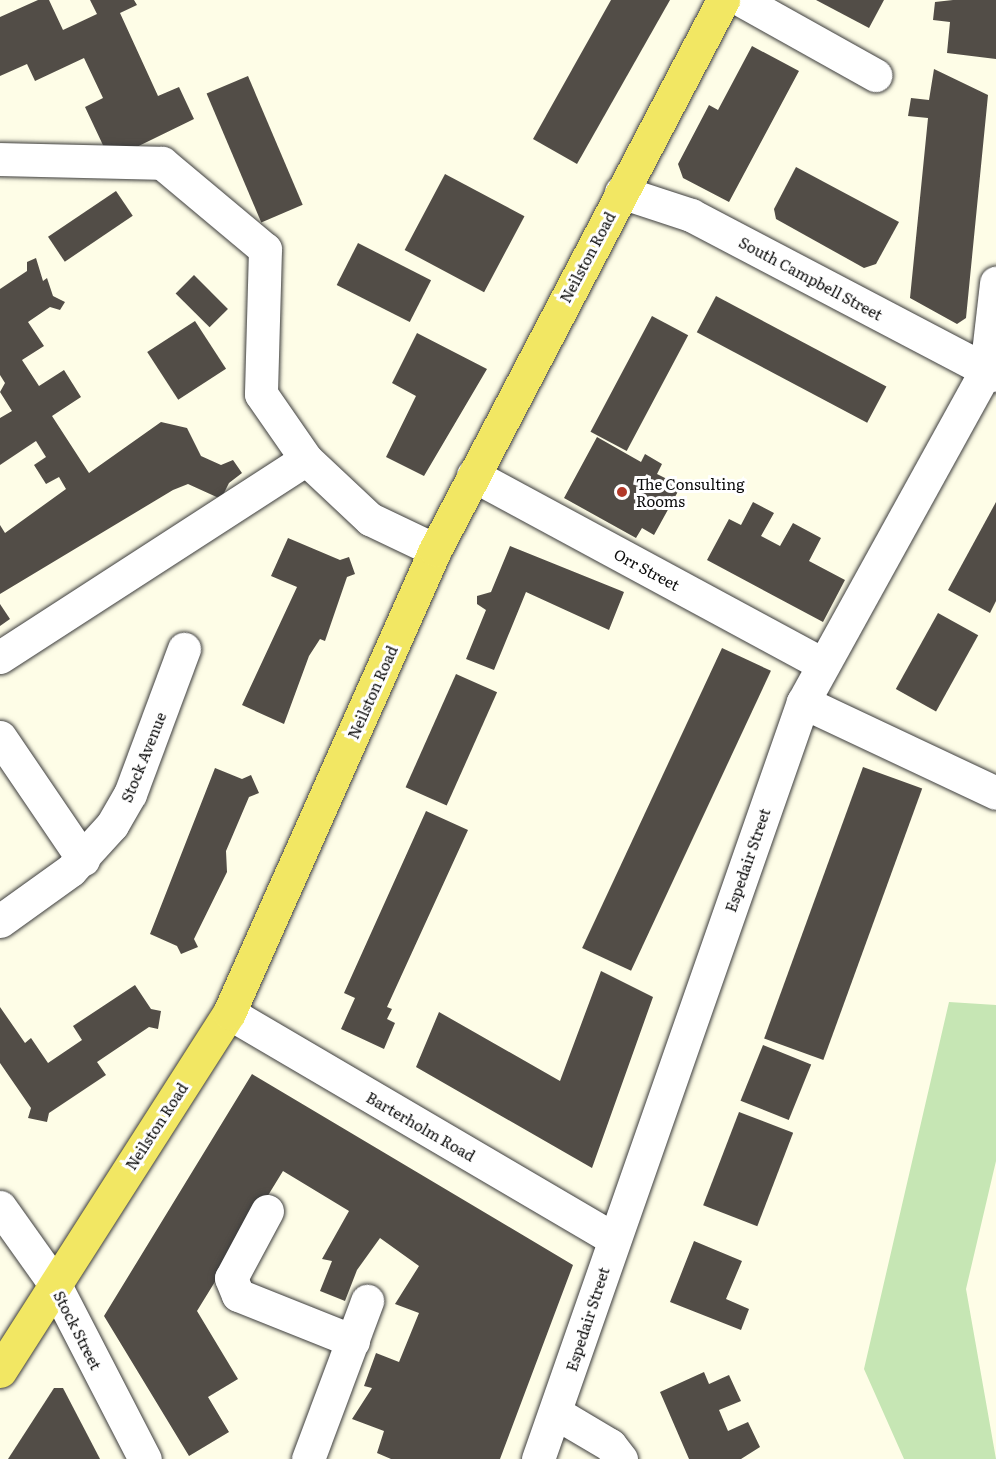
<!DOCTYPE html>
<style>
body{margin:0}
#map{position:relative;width:996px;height:1459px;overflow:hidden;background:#fefde7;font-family:Literata,serif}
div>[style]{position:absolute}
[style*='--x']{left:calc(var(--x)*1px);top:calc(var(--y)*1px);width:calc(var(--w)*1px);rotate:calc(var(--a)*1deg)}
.green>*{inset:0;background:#c6e6b4}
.building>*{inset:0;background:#524d47;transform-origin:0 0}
.roads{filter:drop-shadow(0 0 2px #3d3d3d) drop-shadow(0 0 2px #3d3d3d)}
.minor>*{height:33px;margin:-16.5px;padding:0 16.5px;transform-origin:16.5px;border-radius:16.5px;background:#fff}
.major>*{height:33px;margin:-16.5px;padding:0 16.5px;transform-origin:16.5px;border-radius:16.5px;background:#f2e763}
.dots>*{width:16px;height:16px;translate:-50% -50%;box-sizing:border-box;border:3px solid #fff;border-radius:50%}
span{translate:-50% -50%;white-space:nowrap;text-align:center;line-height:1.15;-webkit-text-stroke:6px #fff;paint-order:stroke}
.street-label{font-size:15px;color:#0a0a0a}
.poi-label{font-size:15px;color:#0a0a0a}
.left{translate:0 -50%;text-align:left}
</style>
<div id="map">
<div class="green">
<i style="clip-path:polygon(949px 1002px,996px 1005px,996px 1161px,966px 1289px,996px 1459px,904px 1459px,864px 1369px)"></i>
</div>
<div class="building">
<i style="clip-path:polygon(38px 0,49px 0,63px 30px,97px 14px,90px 0,134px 0,137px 5px,120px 13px,158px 96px,179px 87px,194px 119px,110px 160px,85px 107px,103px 98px,84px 58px,35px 81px,27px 64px,0 76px,0 17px)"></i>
<i style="clip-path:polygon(611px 0,670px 0,577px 164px,533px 139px)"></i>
<i style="clip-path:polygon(816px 0,884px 0,869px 28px)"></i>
<i style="clip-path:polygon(953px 0,996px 0,996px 59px,947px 53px,950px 22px,933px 20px,935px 2px)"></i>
<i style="clip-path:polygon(752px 46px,799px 71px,729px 202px,683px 178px,678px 164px,709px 105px,718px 110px)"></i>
<i style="clip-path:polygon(934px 69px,988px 95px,966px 318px,957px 324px,910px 298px,928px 118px,908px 116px,911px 98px,929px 100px)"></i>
<i style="left:248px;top:76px;width:140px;height:45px;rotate:67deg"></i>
<i style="clip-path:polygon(796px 167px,899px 222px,876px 264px,864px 268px,776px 219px,774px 209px)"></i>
<i style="left:445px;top:174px;width:90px;height:86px;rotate:28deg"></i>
<i style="left:116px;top:191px;width:30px;height:82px;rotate:56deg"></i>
<i style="left:358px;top:243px;width:82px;height:47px;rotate:27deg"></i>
<i style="clip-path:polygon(36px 258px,43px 281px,47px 278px,53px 296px,65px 302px,60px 310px,50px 307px,28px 322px,44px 346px,22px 360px,39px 386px,64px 370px,81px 397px,52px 416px,89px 473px,161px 422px,187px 428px,201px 456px,221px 465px,233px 460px,242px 473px,229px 483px,221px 499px,188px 484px,173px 490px,0 594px,0 525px,5px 533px,66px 489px,59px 477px,46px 484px,34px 465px,46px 457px,36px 441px,0 465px,0 418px,12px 411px,0 392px,5px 383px,0 375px,0 289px,27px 271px,27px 262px)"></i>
<i style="left:194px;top:275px;width:48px;height:26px;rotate:45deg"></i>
<i style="left:716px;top:296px;width:193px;height:41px;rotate:28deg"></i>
<i style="left:652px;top:316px;width:41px;height:131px;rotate:28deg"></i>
<i style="left:195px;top:321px;width:57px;height:57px;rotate:57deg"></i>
<i style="clip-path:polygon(417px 333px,487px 369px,424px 476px,386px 457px,416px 396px,392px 383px)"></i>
<i style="clip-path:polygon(597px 437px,641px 462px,645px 454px,662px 464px,657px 474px,681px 486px,654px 535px,642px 528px,636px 538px,564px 498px)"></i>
<i style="clip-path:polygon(753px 502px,774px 513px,761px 536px,780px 546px,793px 523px,821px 538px,809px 561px,845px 580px,823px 622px,707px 560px,729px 519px,741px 525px)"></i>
<i style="clip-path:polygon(996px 502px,996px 601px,990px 613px,948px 590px)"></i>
<i style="clip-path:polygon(288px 538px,340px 560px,349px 557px,355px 574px,347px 577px,325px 641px,320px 639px,309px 656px,284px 724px,242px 705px,297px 587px,271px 576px)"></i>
<i style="clip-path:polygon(510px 546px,624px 592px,609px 630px,526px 592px,494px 670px,466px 659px,486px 610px,477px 604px,477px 596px,491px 592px)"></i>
<i style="clip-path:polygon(0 604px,10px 619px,0 626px)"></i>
<i style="left:938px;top:613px;width:46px;height:87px;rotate:29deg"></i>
<i style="left:722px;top:648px;width:54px;height:331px;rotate:25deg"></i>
<i style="left:456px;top:674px;width:45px;height:124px;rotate:24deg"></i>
<i style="left:863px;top:767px;width:63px;height:289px;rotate:20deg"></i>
<i style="clip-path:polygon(215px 768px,242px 779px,251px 775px,259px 793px,249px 797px,226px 851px,227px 872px,194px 939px,198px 947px,181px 954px,177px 946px,150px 934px)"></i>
<i style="clip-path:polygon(426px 811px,468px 830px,387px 1007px,392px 1009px,387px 1019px,395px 1023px,384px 1049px,341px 1029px,355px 998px,344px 993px)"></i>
<i style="clip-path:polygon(601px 971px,653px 997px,592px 1168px,416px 1067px,439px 1012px,560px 1081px)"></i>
<i style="clip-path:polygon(135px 985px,151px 1009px,161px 1011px,158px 1029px,149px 1027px,97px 1062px,106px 1075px,49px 1113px,47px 1122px,28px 1118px,31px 1108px,0 1063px,0 1007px,25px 1043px,31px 1038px,48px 1063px,82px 1040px,73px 1026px)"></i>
<i style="left:763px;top:1045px;width:52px;height:60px;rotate:22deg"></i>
<i style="clip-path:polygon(252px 1074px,573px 1265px,500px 1459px,391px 1459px,377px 1453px,384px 1431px,352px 1419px,372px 1388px,364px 1386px,376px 1353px,399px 1362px,419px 1313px,395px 1304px,419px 1266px,380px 1238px,357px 1270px,345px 1301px,320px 1291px,332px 1261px,322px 1259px,349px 1211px,283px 1171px,197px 1311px,238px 1379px,208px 1397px,229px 1432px,189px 1456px,104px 1316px)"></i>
<i style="left:739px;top:1112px;width:58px;height:100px;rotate:21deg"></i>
<i style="clip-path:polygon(694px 1241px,742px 1261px,726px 1299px,749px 1309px,741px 1330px,670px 1302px)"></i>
<i style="clip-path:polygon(704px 1372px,709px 1384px,729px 1375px,741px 1401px,719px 1410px,728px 1431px,748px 1422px,760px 1447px,741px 1459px,689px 1459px,660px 1392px)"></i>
<i style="clip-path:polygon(54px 1388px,63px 1388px,100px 1459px,8px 1459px)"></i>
</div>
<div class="roads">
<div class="minor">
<i style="--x:741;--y:0;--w:154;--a:29.2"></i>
<i style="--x:0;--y:159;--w:162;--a:1.4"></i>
<i style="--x:162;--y:163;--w:134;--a:39.9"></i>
<i style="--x:265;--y:249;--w:145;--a:91.6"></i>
<i style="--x:261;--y:394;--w:79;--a:55.3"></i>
<i style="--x:621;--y:192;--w:74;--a:18.2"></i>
<i style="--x:691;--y:215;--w:344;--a:27.7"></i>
<i style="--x:473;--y:475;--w:396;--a:28.4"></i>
<i style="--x:0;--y:657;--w:364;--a:-32.9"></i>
<i style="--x:306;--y:459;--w:88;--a:43.2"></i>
<i style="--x:370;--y:519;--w:72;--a:25.5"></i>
<i style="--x:803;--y:702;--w:213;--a:25.2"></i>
<i style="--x:0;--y:737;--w:148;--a:55.8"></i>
<i style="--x:0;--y:921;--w:87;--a:-35.7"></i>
<i style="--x:71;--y:870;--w:61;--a:-47.7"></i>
<i style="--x:112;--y:825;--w:36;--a:-60"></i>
<i style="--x:130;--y:794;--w:155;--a:-69.6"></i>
<i style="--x:229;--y:1013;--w:446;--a:30.4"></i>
<i style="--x:0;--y:1207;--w:93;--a:54.6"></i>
<i style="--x:54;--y:1283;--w:198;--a:62.7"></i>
<i style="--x:267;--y:1211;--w:76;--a:118.2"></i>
<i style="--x:231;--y:1278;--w:18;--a:68"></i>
<i style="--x:238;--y:1295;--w:124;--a:21.8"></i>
<i style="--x:556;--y:1413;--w:63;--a:30.7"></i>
<i style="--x:610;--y:1445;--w:18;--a:52"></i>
<i style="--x:308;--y:1459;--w:169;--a:-69.5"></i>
<i style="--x:538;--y:1459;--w:802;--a:-70.71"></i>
<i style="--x:803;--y:702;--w:379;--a:-61.1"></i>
<i style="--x:986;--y:370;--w:88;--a:-83.4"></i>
</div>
<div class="major">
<i style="--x:0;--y:1371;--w:425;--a:-57.4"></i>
<i style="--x:229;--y:1013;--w:507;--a:-66.01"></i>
<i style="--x:435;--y:550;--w:621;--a:-62.36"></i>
</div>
</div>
<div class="dots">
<i style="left:622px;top:492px;background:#b23929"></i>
</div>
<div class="street-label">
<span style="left:587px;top:257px;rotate:-62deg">Neilston Road</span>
<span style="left:811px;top:278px;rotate:28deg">South Campbell Street</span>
<span style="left:647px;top:569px;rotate:28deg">Orr Street</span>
<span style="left:372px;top:692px;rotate:-66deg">Neilston Road</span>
<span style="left:143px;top:757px;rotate:-68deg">Stock Avenue</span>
<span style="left:747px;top:860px;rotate:-71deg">Espedair Street</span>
<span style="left:156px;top:1126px;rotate:-57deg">Neilston Road</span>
<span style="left:421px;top:1126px;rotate:30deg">Barterholm Road</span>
<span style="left:587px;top:1319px;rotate:-72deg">Espedair Street</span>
<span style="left:78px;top:1330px;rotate:63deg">Stock Street</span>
</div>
<div class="poi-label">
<span class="left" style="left:636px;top:492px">The Consulting<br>Rooms</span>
</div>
</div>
